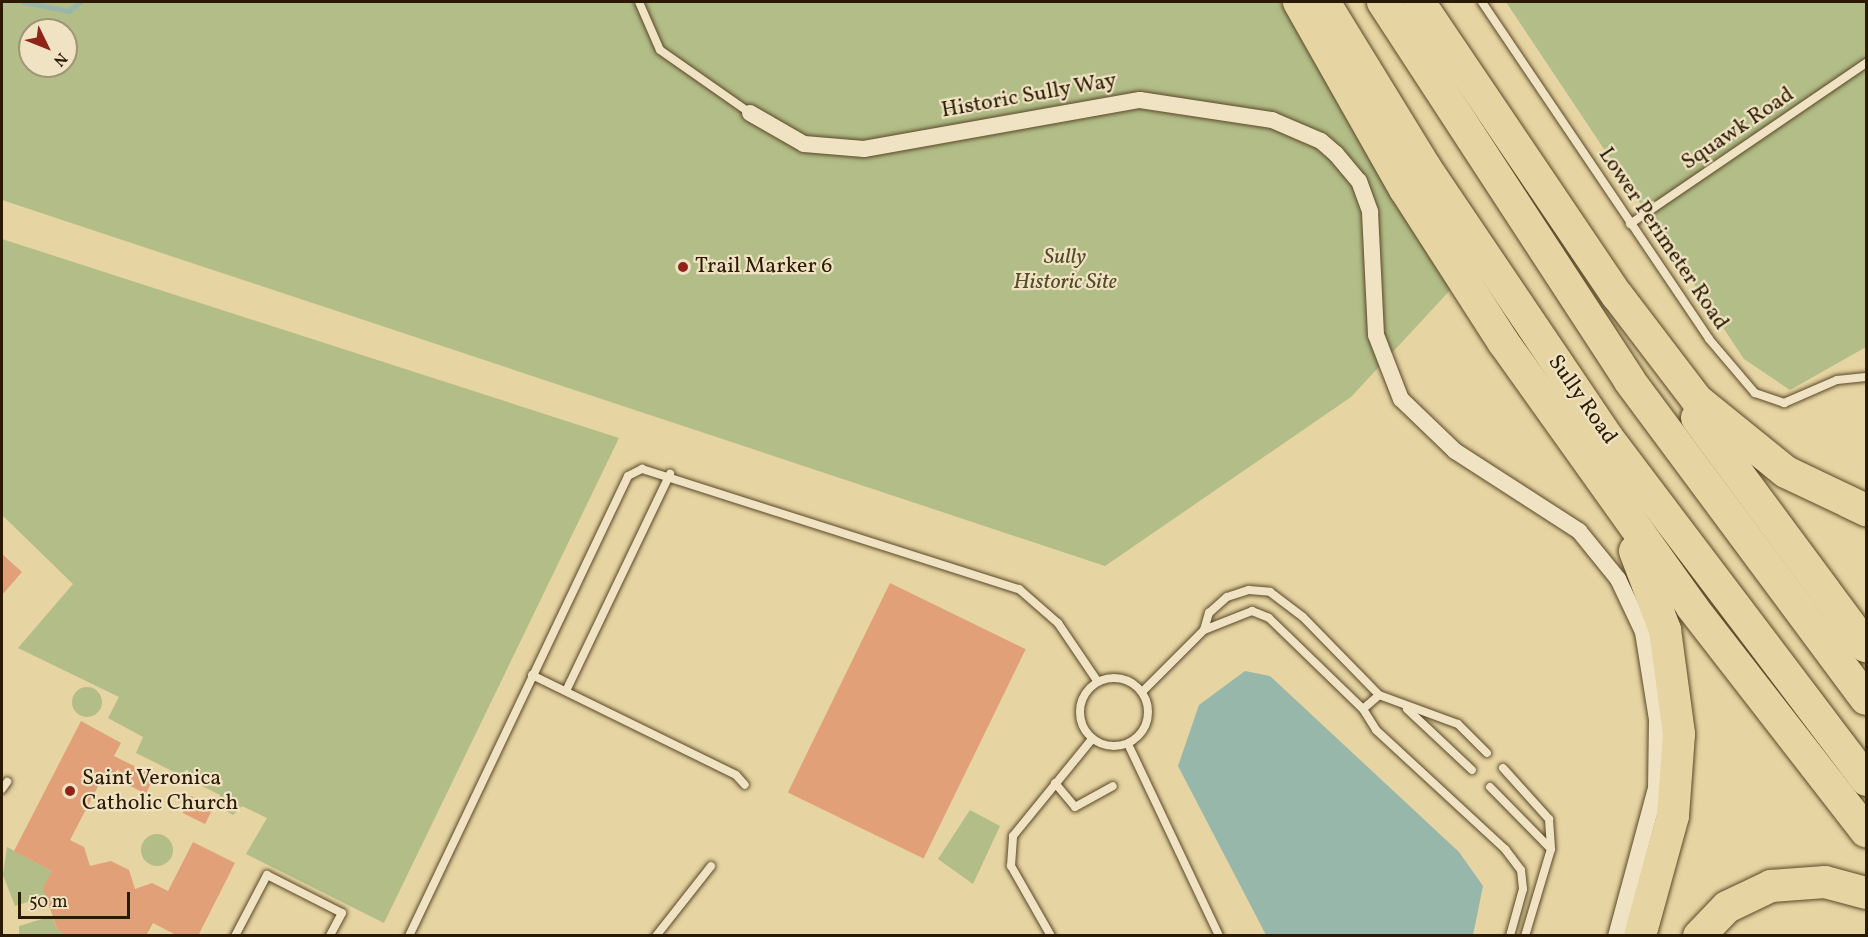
<!DOCTYPE html>
<style>
body{margin:0}
#map{position:relative;width:1868px;height:937px;overflow:hidden;background:#e6d4a2;font-family:Vollkorn,serif}
div>[style]{position:absolute}
[style*='--x']{left:calc(var(--x)*1px);top:calc(var(--y)*1px);width:calc(var(--w)*1px);rotate:calc(var(--a)*1deg)}
.green>*{inset:0;background:#b2bd87}
.round{border-radius:50%}
.water>*{inset:0;background:#97b7ab}
.stream>*{height:4.5px;margin:-2.25px;padding:0 2.25px;transform-origin:2.25px;border-radius:2.25px;background:#97b7ab}
.building>*{inset:0;background:#e1a077;transform-origin:0 0}
.roads{filter:drop-shadow(0 0 2px #5a4828) drop-shadow(0 0 2px #5a4828)}
.lane>*{height:8px;margin:-4px;padding:0 4px;transform-origin:4px;border-radius:4px;background:#efe3c3}
.lane>.ring{margin:-4px;padding:0;box-sizing:content-box;background:none;border:8px solid #efe3c3;border-radius:50%}
.street>*{height:16px;margin:-8px;padding:0 8px;transform-origin:8px;border-radius:8px;background:#efe3c3}
.highway>*{height:32px;margin:-16px;padding:0 16px;transform-origin:16px;border-radius:16px;background:#e6d4a2}
.dots>*{width:16px;height:16px;translate:-50% -50%;box-sizing:border-box;border:3px solid #efe3c3;border-radius:50%}
span{translate:-50% -50%;white-space:nowrap;text-align:center;line-height:1.15;-webkit-text-stroke:4.5px #efe3c3;paint-order:stroke}
.street-label{font-size:22px;color:#2c1a00}
.park-label{font-size:22px;color:#544b28;font-style:italic}
.poi-label{font-size:22px;color:#2c1a00}
.left{translate:0 -50%;text-align:left}
.frame{position:absolute;inset:0;border:3px solid #2c1a00;pointer-events:none}
.north{position:absolute;left:18px;top:18px;width:60px;height:60px;box-sizing:border-box;background:#efe3c3;border:2px solid #a19375;border-radius:50%;rotate:133deg;font-size:16px;font-weight:700;line-height:24px;text-align:center;color:#2c1a00}
.north::after{content:'';display:block;margin:auto;width:21px;height:27px;background:#8f2418;clip-path:polygon(50% 0,100% 100%,50% 72%,0 100%)}
.scale{position:absolute;left:18px;top:892px;width:112px;height:27px;box-sizing:border-box;border:3px solid #2c1a00;border-top:0;padding-left:8px;font-size:18px;line-height:21px;white-space:nowrap;color:#2c1a00;-webkit-text-stroke:4px #efe3c3;paint-order:stroke}
</style>
<div id="map">
<div class="green">
<i style="clip-path:polygon(evenodd,2px 2px,1280px 2px,1454px 286px,1351px 397px,1105px 566px,2px 200px,2px 2px,30px 30px,66px 30px,66px 66px,30px 66px,30px 30px)"></i>
<i style="clip-path:polygon(1506px 2px,1866px 2px,1866px 347px,1790px 390px,1744px 359px)"></i>
<i style="clip-path:polygon(2px 239px,619px 438px,384px 923px,246px 854px,267px 818px,242px 806px,233px 815px,219px 807px,220px 795px,136px 753px,143px 737px,108px 718px,119px 697px,18px 648px,73px 584px,2px 515px)"></i>
<i class="round" style="left:72px;top:687px;width:30px;height:30px"></i>
<i style="clip-path:polygon(970px 810px,1000px 826px,973px 884px,938px 859px)"></i>
<i class="round" style="left:141px;top:834px;width:32px;height:32px"></i>
<i style="clip-path:polygon(7px 847px,52px 871px,46px 896px,15px 906px,3px 875px)"></i>
<i style="clip-path:polygon(52px 916px,57px 929px,68px 935px,19px 935px,19px 926px)"></i>
</div>
<div class="water">
<i style="clip-path:polygon(1245px 671px,1270px 676px,1459px 852px,1483px 886px,1473px 935px,1266px 935px,1178px 766px,1199px 705px)"></i>
</div>
<div class="stream">
<i style="--x:24;--y:2;--w:46;--a:11.3"></i>
<i style="--x:69;--y:11;--w:14;--a:-39"></i>
</div>
<div class="building">
<i style="clip-path:polygon(2px 554px,22px 572px,2px 595px)"></i>
<i style="left:890px;top:583px;width:151px;height:233px;rotate:26deg"></i>
<i style="clip-path:polygon(81px 721px,121px 743px,114px 756px,154px 776px,146px 794px,105px 773px,70px 840px,84px 847px,90px 866px,111px 861px,129px 870px,135px 889px,152px 883px,168px 891px,193px 842px,235px 863px,198px 936px,178px 936px,153px 923px,146px 936px,68px 936px,57px 929px,43px 888px,52px 871px,14px 851px)"></i>
<i style="left:191px;top:796px;width:25px;height:19px;rotate:26deg"></i>
</div>
<div class="roads">
<div class="lane">
<i style="--x:639;--y:2;--w:52;--a:66.4"></i>
<i style="--x:660;--y:50;--w:110;--a:35"></i>
<i style="--x:1482;--y:2;--w:406;--a:56"></i>
<i style="--x:1709;--y:339;--w:71;--a:49.6"></i>
<i style="--x:1755;--y:393;--w:31;--a:19"></i>
<i style="--x:1784;--y:403;--w:58;--a:-23.5"></i>
<i style="--x:1837;--y:380;--w:29;--a:-6"></i>
<i style="--x:1630;--y:224;--w:286;--a:-34.3"></i>
<i style="--x:1204;--y:630;--w:52;--a:-21.6"></i>
<i style="--x:1252;--y:611;--w:18;--a:22"></i>
<i style="--x:1269;--y:618;--w:131;--a:44.1"></i>
<i style="--x:1363;--y:709;--w:25;--a:58"></i>
<i style="--x:1376;--y:730;--w:176;--a:42.7"></i>
<i style="--x:1505;--y:849;--w:26;--a:53"></i>
<i style="--x:1521;--y:870;--w:19;--a:84"></i>
<i style="--x:1523;--y:889;--w:49;--a:105.5"></i>
<i style="--x:532;--y:675;--w:227;--a:26.1"></i>
<i style="--x:736;--y:775;--w:13;--a:48"></i>
<i class="ring" style="left:1080px;top:678px;width:60px;height:60px"></i>
<i style="--x:566;--y:691;--w:241;--a:-64.4"></i>
<i style="--x:1142;--y:692;--w:88;--a:-45"></i>
<i style="--x:1204;--y:630;--w:18;--a:-74"></i>
<i style="--x:1209;--y:613;--w:24;--a:-42"></i>
<i style="--x:1227;--y:597;--w:23;--a:-18"></i>
<i style="--x:1249;--y:590;--w:21;--a:5"></i>
<i style="--x:1270;--y:592;--w:41;--a:37.1"></i>
<i style="--x:1303;--y:617;--w:109;--a:45.7"></i>
<i style="--x:1379;--y:695;--w:84;--a:20.2"></i>
<i style="--x:1458;--y:724;--w:41;--a:45"></i>
<i style="--x:1363;--y:709;--w:21;--a:-41"></i>
<i style="--x:1407;--y:709;--w:89;--a:43.2"></i>
<i style="--x:1128;--y:744;--w:212;--a:64.6"></i>
<i style="--x:1503;--y:768;--w:69;--a:48"></i>
<i style="--x:1549;--y:819;--w:30;--a:86"></i>
<i style="--x:1551;--y:849;--w:91;--a:106.6"></i>
<i style="--x:1055;--y:783;--w:31;--a:50"></i>
<i style="--x:1075;--y:807;--w:43;--a:-28.9"></i>
<i style="--x:1490;--y:787;--w:87;--a:45.5"></i>
<i style="--x:2;--y:789;--w:9;--a:-54"></i>
<i style="--x:235;--y:936;--w:69;--a:-62.3"></i>
<i style="--x:267;--y:875;--w:84;--a:26.9"></i>
<i style="--x:342;--y:913;--w:26;--a:118"></i>
<i style="--x:409;--y:936;--w:509;--a:-64.54"></i>
<i style="--x:628;--y:476;--w:16;--a:-27"></i>
<i style="--x:642;--y:469;--w:396;--a:17.7"></i>
<i style="--x:1019;--y:589;--w:52;--a:41.1"></i>
<i style="--x:1058;--y:623;--w:71;--a:55.9"></i>
<i style="--x:656;--y:936;--w:89;--a:-51.8"></i>
<i style="--x:1051;--y:936;--w:81;--a:-119.7"></i>
<i style="--x:1011;--y:866;--w:30;--a:-86"></i>
<i style="--x:1013;--y:836;--w:125;--a:-50.8"></i>
</div>
<div class="street">
<i style="--x:750;--y:113;--w:62;--a:29.9"></i>
<i style="--x:804;--y:144;--w:60;--a:4.8"></i>
<i style="--x:864;--y:149;--w:280;--a:-10.1"></i>
<i style="--x:1140;--y:100;--w:134;--a:8.6"></i>
<i style="--x:1272;--y:120;--w:53;--a:23.2"></i>
<i style="--x:1321;--y:141;--w:20;--a:41"></i>
<i style="--x:1336;--y:154;--w:35;--a:50"></i>
<i style="--x:1359;--y:181;--w:33;--a:70"></i>
<i style="--x:1370;--y:212;--w:123;--a:87.2"></i>
<i style="--x:1376;--y:335;--w:69;--a:68.7"></i>
<i style="--x:1401;--y:399;--w:75;--a:43.9"></i>
<i style="--x:1455;--y:451;--w:148;--a:32.8"></i>
<i style="--x:1579;--y:531;--w:62;--a:50.9"></i>
<i style="--x:1618;--y:579;--w:59;--a:64.7"></i>
<i style="--x:1643;--y:632;--w:88;--a:80.9"></i>
<i style="--x:1657;--y:719;--w:69;--a:90.8"></i>
<i style="--x:1656;--y:788;--w:153;--a:105.1"></i>
</div>
<div class="highway">
<i style="--x:1299;--y:2;--w:215;--a:60.5"></i>
<i style="--x:1405;--y:189;--w:183;--a:57.3"></i>
<i style="--x:1504;--y:343;--w:324;--a:54.5"></i>
<i style="--x:1692;--y:607;--w:284;--a:52.2"></i>
<i style="--x:1324;--y:2;--w:193;--a:58.5"></i>
<i style="--x:1425;--y:167;--w:326;--a:56"></i>
<i style="--x:1607;--y:437;--w:430;--a:52.9"></i>
<i style="--x:1383;--y:2;--w:451;--a:56.9"></i>
<i style="--x:1629;--y:380;--w:397;--a:53.4"></i>
<i style="--x:1419;--y:2;--w:354;--a:56"></i>
<i style="--x:1617;--y:295;--w:132;--a:52.7"></i>
<i style="--x:1697;--y:400;--w:114;--a:39"></i>
<i style="--x:1786;--y:472;--w:89;--a:25.4"></i>
<i style="--x:1697;--y:418;--w:284;--a:53.5"></i>
<i style="--x:1635;--y:551;--w:85;--a:69.2"></i>
<i style="--x:1665;--y:630;--w:105;--a:82.3"></i>
<i style="--x:1679;--y:734;--w:82;--a:94.2"></i>
<i style="--x:1673;--y:816;--w:124;--a:105.4"></i>
<i style="--x:1699;--y:936;--w:40;--a:-46"></i>
<i style="--x:1727;--y:907;--w:49;--a:-25.5"></i>
<i style="--x:1771;--y:886;--w:54;--a:-4.2"></i>
<i style="--x:1825;--y:882;--w:42;--a:15"></i>
</div>
</div>
<div class="dots">
<i style="left:683px;top:267px;background:#8f2418"></i>
<i style="left:70px;top:791px;background:#8f2418"></i>
</div>
<div class="street-label">
<span style="left:1029px;top:96px;rotate:-10deg">Historic Sully Way</span>
<span style="left:1738px;top:129px;rotate:-34deg">Squawk Road</span>
<span style="left:1663px;top:239px;rotate:56deg">Lower Perimeter Road</span>
<span style="left:1582px;top:400px;rotate:55deg">Sully Road</span>
</div>
<div class="park-label">
<span style="left:1065px;top:270px">Sully<br>Historic Site</span>
</div>
<div class="poi-label">
<span class="left" style="left:695px;top:267px">Trail Marker 6</span>
<span class="left" style="left:82px;top:791px">Saint Veronica<br>Catholic Church</span>
</div>
<div class="frame"></div>
<div class="north">N</div>
<div class="scale">50 m</div>
</div>
